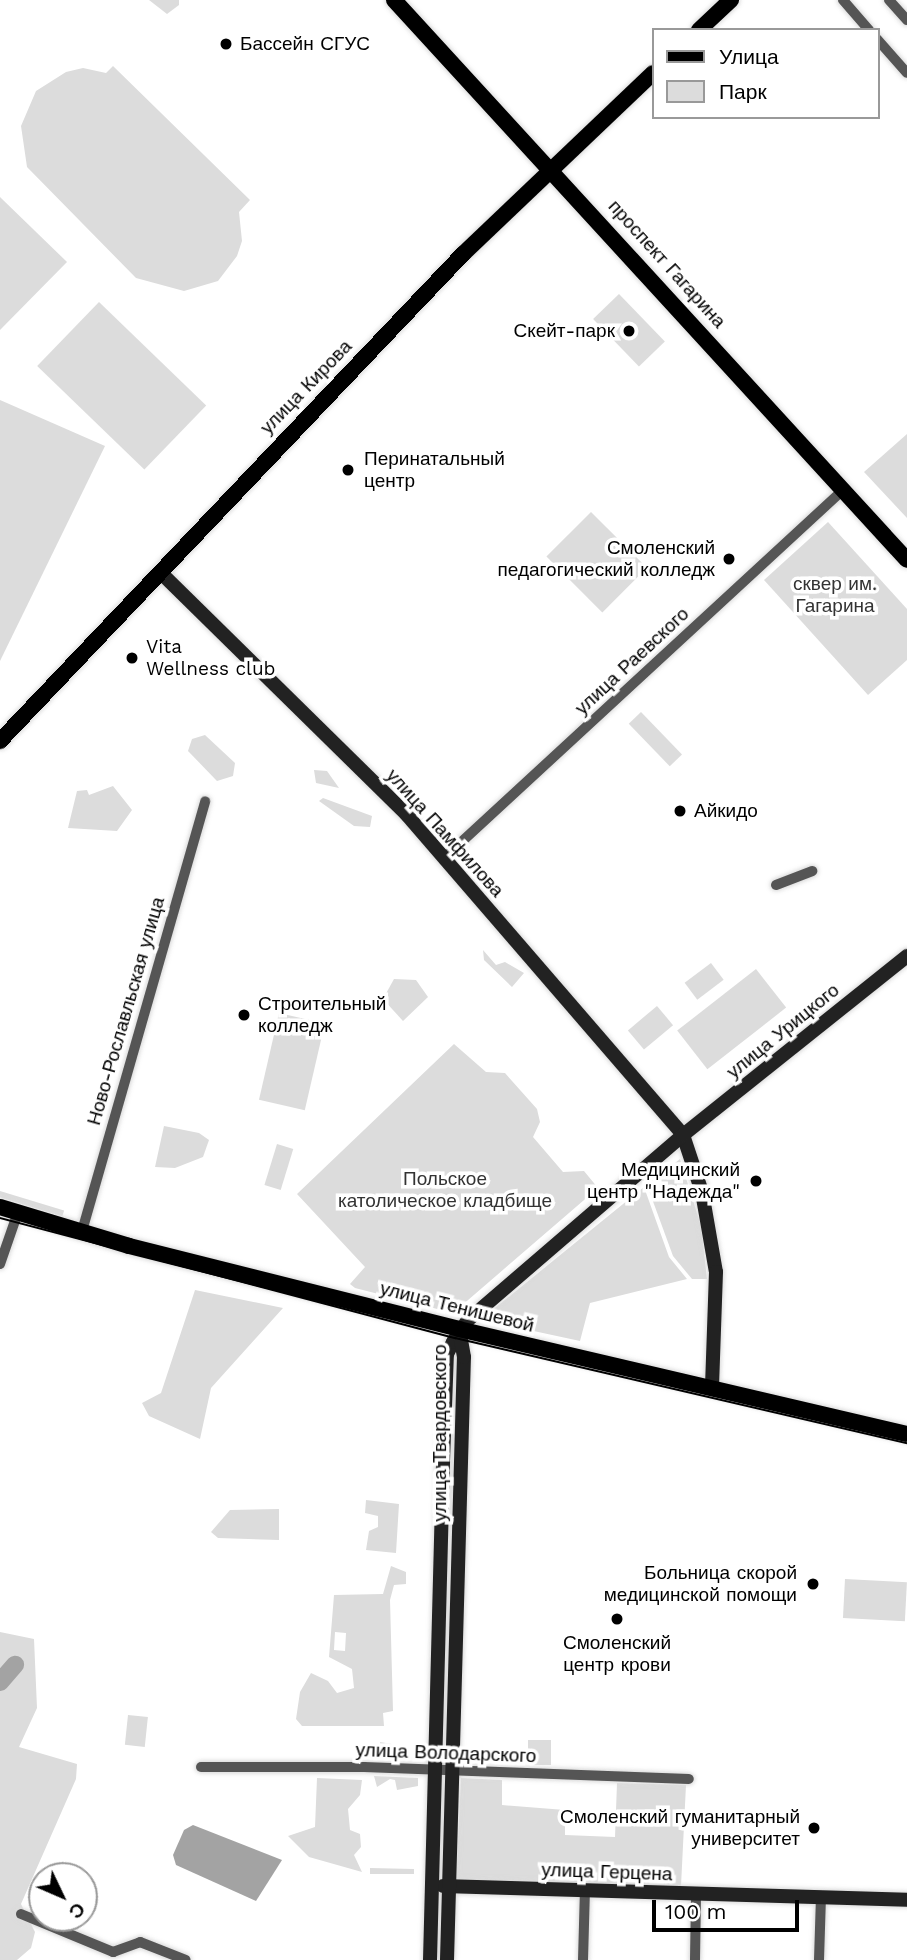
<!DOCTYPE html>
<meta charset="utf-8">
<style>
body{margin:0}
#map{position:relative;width:907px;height:1960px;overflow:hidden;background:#fff;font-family:"Work Sans",sans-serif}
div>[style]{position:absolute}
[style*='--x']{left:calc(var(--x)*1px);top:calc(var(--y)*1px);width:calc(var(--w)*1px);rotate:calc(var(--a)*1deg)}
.green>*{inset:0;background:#dcdcdc;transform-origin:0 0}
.water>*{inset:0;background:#a3a3a3}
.river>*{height:18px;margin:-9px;padding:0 9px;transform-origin:9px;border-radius:9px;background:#a3a3a3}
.roads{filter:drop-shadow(0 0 2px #dbdbdb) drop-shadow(0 0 2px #dbdbdb)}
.street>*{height:10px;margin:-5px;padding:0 5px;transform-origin:5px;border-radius:5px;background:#555}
.secondary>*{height:14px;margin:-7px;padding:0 7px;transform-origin:7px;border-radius:7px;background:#222}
.primary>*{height:16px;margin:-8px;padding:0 8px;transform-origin:8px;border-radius:8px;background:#000}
.tram>*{height:2px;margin:-1px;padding:0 1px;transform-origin:1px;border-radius:1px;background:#000}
.dots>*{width:19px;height:19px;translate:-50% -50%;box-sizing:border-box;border:4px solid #fff;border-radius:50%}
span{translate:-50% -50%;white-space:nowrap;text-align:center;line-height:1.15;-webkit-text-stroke:7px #fff;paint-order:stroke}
.poi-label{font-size:19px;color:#000}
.left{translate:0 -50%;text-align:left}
.right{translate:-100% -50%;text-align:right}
.street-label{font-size:19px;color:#000}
.park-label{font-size:19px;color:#333}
.legend{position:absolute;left:652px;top:28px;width:228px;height:91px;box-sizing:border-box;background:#fff;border:2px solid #999;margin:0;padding:9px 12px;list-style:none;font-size:21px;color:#000}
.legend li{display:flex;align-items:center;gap:14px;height:35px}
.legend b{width:35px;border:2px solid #999}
.north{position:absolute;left:28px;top:1862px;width:70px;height:70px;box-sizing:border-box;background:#fff;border:2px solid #999;border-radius:50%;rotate:134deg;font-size:19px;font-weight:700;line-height:28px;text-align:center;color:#000}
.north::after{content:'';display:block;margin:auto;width:24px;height:32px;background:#000;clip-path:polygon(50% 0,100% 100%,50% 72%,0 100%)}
.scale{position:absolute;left:652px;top:1900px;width:147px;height:32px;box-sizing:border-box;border:4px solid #000;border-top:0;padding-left:9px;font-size:21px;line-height:24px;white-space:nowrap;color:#000;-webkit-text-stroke:5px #fff;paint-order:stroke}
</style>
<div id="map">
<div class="green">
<i style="clip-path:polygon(149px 0,179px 0,179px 5px,167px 14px)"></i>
<i style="clip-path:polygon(113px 66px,250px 200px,239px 212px,242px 241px,237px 256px,218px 281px,184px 291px,136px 278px,27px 167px,21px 126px,36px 91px,66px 72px,83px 68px,106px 73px)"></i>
<i style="clip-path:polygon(0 197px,67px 262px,0 330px)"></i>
<i style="left:619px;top:294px;width:66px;height:36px;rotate:46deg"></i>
<i style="left:99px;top:302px;width:149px;height:89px;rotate:44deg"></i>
<i style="clip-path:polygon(0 400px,105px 446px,0 661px)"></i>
<i style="clip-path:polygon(907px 434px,907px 518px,864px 472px)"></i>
<i style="left:591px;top:512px;width:79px;height:63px;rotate:45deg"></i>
<i style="clip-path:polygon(828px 522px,907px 609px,907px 660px,868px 695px,764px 580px)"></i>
<i style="left:641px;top:712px;width:59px;height:17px;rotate:46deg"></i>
<i style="clip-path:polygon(205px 735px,235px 763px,233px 776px,217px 781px,188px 751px,192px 739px)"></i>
<i style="clip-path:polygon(314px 770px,327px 771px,339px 788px,316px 783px)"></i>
<i style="clip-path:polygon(113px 786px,132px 810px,117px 831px,68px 828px,77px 791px,87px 790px,89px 795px)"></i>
<i style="clip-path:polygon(323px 798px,372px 816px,370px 827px,354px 826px,319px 801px)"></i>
<i style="clip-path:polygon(483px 950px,496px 965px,505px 962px,524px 973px,512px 987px,484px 960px)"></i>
<i style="left:711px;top:963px;width:21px;height:33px;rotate:53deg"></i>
<i style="left:756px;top:969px;width:49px;height:100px;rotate:52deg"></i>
<i style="clip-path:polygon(394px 979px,416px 980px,428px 997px,403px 1021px,383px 999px)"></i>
<i style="left:657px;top:1006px;width:25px;height:38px;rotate:50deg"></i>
<i style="left:279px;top:1013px;width:47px;height:89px;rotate:13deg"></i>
<i style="clip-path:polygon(454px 1044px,486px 1072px,505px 1073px,537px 1109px,540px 1122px,533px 1137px,563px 1172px,584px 1171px,598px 1188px,453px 1313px,355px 1288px,350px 1284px,365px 1267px,297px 1194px)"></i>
<i style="clip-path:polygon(164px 1126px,199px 1133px,209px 1140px,203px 1157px,175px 1168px,155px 1167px)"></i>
<i style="left:277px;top:1144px;width:17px;height:43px;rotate:17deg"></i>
<i style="clip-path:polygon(680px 1159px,701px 1226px,707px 1279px,692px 1279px,673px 1256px,647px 1185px)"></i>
<i style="clip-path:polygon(644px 1187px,669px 1257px,687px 1279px,590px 1303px,580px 1341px,487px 1321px,490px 1312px)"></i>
<i style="left:0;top:1191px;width:67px;height:6px;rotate:17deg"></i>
<i style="clip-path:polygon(195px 1290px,283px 1308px,211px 1388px,200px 1439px,149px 1416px,142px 1403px,161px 1393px)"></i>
<i style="clip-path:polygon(366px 1500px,399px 1504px,396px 1553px,366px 1550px,369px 1531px,378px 1527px,378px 1516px,365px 1513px)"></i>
<i style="clip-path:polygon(279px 1509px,279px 1540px,218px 1538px,211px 1532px,230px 1510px)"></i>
<i style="clip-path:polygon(evenodd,391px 1566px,406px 1572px,406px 1584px,394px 1585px,390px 1600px,393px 1711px,383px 1713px,384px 1726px,302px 1726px,296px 1719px,300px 1692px,311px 1673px,328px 1681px,337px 1693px,354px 1688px,352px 1669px,329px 1657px,334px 1595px,383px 1594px,391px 1566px,335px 1632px,346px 1633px,345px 1651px,334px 1650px,335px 1632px)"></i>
<i style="left:845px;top:1579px;width:62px;height:39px;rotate:3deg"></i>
<i style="clip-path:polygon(0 1632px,34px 1639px,37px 1708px,19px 1747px,77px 1764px,76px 1779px,21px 1904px,35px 1932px,31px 1948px,17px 1960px,0 1960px)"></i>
<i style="left:128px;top:1715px;width:20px;height:30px;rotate:6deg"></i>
<i style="left:528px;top:1740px;width:23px;height:25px"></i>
<i style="clip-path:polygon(380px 1742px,392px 1744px,397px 1760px,381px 1760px)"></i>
<i style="clip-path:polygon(374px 1776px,418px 1778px,418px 1786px,397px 1790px,395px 1780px,390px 1779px,377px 1787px)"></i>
<i style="clip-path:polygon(317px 1778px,362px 1780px,360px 1795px,348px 1809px,350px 1830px,360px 1834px,361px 1847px,354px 1855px,362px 1872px,309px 1857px,288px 1836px,315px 1827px)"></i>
<i style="clip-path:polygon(461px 1778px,502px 1780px,502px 1805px,565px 1810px,565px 1835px,615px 1837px,617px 1783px,686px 1785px,681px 1886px,456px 1884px)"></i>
<i style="clip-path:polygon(370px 1868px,414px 1869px,414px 1874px,370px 1874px)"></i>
</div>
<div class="water">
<i style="clip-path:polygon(193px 1825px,282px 1860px,256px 1901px,176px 1865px,173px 1855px,184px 1830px)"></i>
</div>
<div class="river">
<i style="--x:0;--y:1682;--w:23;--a:-49"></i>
</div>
<div class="roads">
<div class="street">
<i style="--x:843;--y:0;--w:40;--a:49"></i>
<i style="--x:889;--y:0;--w:27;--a:48"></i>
<i style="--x:877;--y:39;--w:45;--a:48.6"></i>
<i style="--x:444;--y:858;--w:543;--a:-42.69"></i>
<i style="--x:776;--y:885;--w:39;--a:-21"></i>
<i style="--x:82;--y:1231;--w:447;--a:-74"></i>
<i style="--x:0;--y:1264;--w:55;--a:-70.9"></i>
<i style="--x:201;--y:1767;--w:163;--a:0"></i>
<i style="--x:364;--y:1767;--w:325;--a:2.1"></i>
<i style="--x:21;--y:1914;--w:100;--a:22.4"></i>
<i style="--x:113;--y:1952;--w:29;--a:-20"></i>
<i style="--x:140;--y:1942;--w:49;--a:21.4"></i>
<i style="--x:583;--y:1960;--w:71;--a:-88.4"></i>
<i style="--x:695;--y:1960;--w:66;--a:-89.1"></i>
<i style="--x:819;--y:1960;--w:63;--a:-88.2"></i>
</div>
<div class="secondary">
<i style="--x:161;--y:573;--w:345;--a:44.5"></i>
<i style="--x:407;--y:815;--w:423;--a:49.2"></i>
<i style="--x:683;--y:1135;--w:60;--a:71.6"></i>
<i style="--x:702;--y:1192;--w:81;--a:80.1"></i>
<i style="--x:716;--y:1272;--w:116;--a:92"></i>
<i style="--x:443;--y:1886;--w:464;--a:1.7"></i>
<i style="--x:430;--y:1960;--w:499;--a:-88.5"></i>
<i style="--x:443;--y:1461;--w:107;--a:-87.9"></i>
<i style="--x:447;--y:1354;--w:13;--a:-63"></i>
<i style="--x:453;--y:1342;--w:27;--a:-56"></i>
<i style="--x:468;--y:1320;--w:284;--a:-40.7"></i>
<i style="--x:683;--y:1135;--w:287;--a:-38.6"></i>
<i style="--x:447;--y:1960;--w:603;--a:-88.39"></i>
<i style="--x:464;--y:1357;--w:28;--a:-100"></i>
</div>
<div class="primary">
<i style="--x:394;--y:0;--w:759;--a:47.51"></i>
<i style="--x:699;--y:30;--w:44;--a:-43.2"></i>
<i style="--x:0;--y:741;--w:672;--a:-46.45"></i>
<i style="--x:463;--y:254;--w:262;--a:-43.6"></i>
<i style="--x:0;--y:1207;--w:135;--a:16.8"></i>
<i style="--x:129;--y:1246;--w:340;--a:14.1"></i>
<i style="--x:459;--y:1329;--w:460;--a:13.2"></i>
</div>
</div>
<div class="tram">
<i style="--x:0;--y:1218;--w:471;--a:14.8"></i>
<i style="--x:455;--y:1338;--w:464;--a:13.1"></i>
</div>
<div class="dots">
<i style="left:226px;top:44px;background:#000"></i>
<i style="left:629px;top:331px;background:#000"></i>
<i style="left:348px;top:470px;background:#000"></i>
<i style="left:729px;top:559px;background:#000"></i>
<i style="left:132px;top:658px;background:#000"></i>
<i style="left:680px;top:811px;background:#000"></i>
<i style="left:244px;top:1015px;background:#000"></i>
<i style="left:756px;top:1181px;background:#000"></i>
<i style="left:813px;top:1584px;background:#000"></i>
<i style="left:617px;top:1619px;background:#000"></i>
<i style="left:814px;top:1828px;background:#000"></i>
</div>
<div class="poi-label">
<span class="left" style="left:240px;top:44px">Бассейн СГУС</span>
<span class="right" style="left:615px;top:331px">Скейт-парк</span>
<span class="left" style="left:364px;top:470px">Перинатальный<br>центр</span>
<span class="right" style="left:715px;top:559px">Смоленский<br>педагогический колледж</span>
<span class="left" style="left:146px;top:658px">Vita<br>Wellness club</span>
<span class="left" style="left:694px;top:811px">Айкидо</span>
<span class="left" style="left:258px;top:1015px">Строительный<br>колледж</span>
<span class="right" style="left:740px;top:1181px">Медицинский<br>центр "Надежда"</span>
<span class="right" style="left:797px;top:1584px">Больница скорой<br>медицинской помощи</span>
<span style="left:617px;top:1654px">Смоленский<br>центр крови</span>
<span class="right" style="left:800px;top:1828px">Смоленский гуманитарный<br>университет</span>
</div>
<div class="street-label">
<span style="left:667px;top:264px;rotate:48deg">проспект Гагарина</span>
<span style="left:306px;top:387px;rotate:-46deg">улица Кирова</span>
<span style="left:632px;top:661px;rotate:-43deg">улица Раевского</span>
<span style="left:445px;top:833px;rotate:48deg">улица Памфилова</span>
<span style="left:126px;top:1011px;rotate:-74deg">Ново-Рославльская улица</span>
<span style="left:783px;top:1031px;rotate:-39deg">улица Урицкого</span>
<span style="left:457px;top:1307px;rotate:14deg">улица Тенишевой</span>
<span style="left:440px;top:1433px;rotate:-90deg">улица Твардовского</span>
<span style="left:446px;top:1753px;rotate:2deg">улица Володарского</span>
<span style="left:607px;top:1872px;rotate:2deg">улица Герцена</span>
</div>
<div class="park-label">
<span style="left:835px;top:595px">сквер им.<br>Гагарина</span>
<span style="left:445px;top:1190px">Польское<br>католическое кладбище</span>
</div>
<ul class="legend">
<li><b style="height:9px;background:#000"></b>Улица</li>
<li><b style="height:19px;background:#dcdcdc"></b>Парк</li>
</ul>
<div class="north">С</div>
<div class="scale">100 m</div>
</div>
